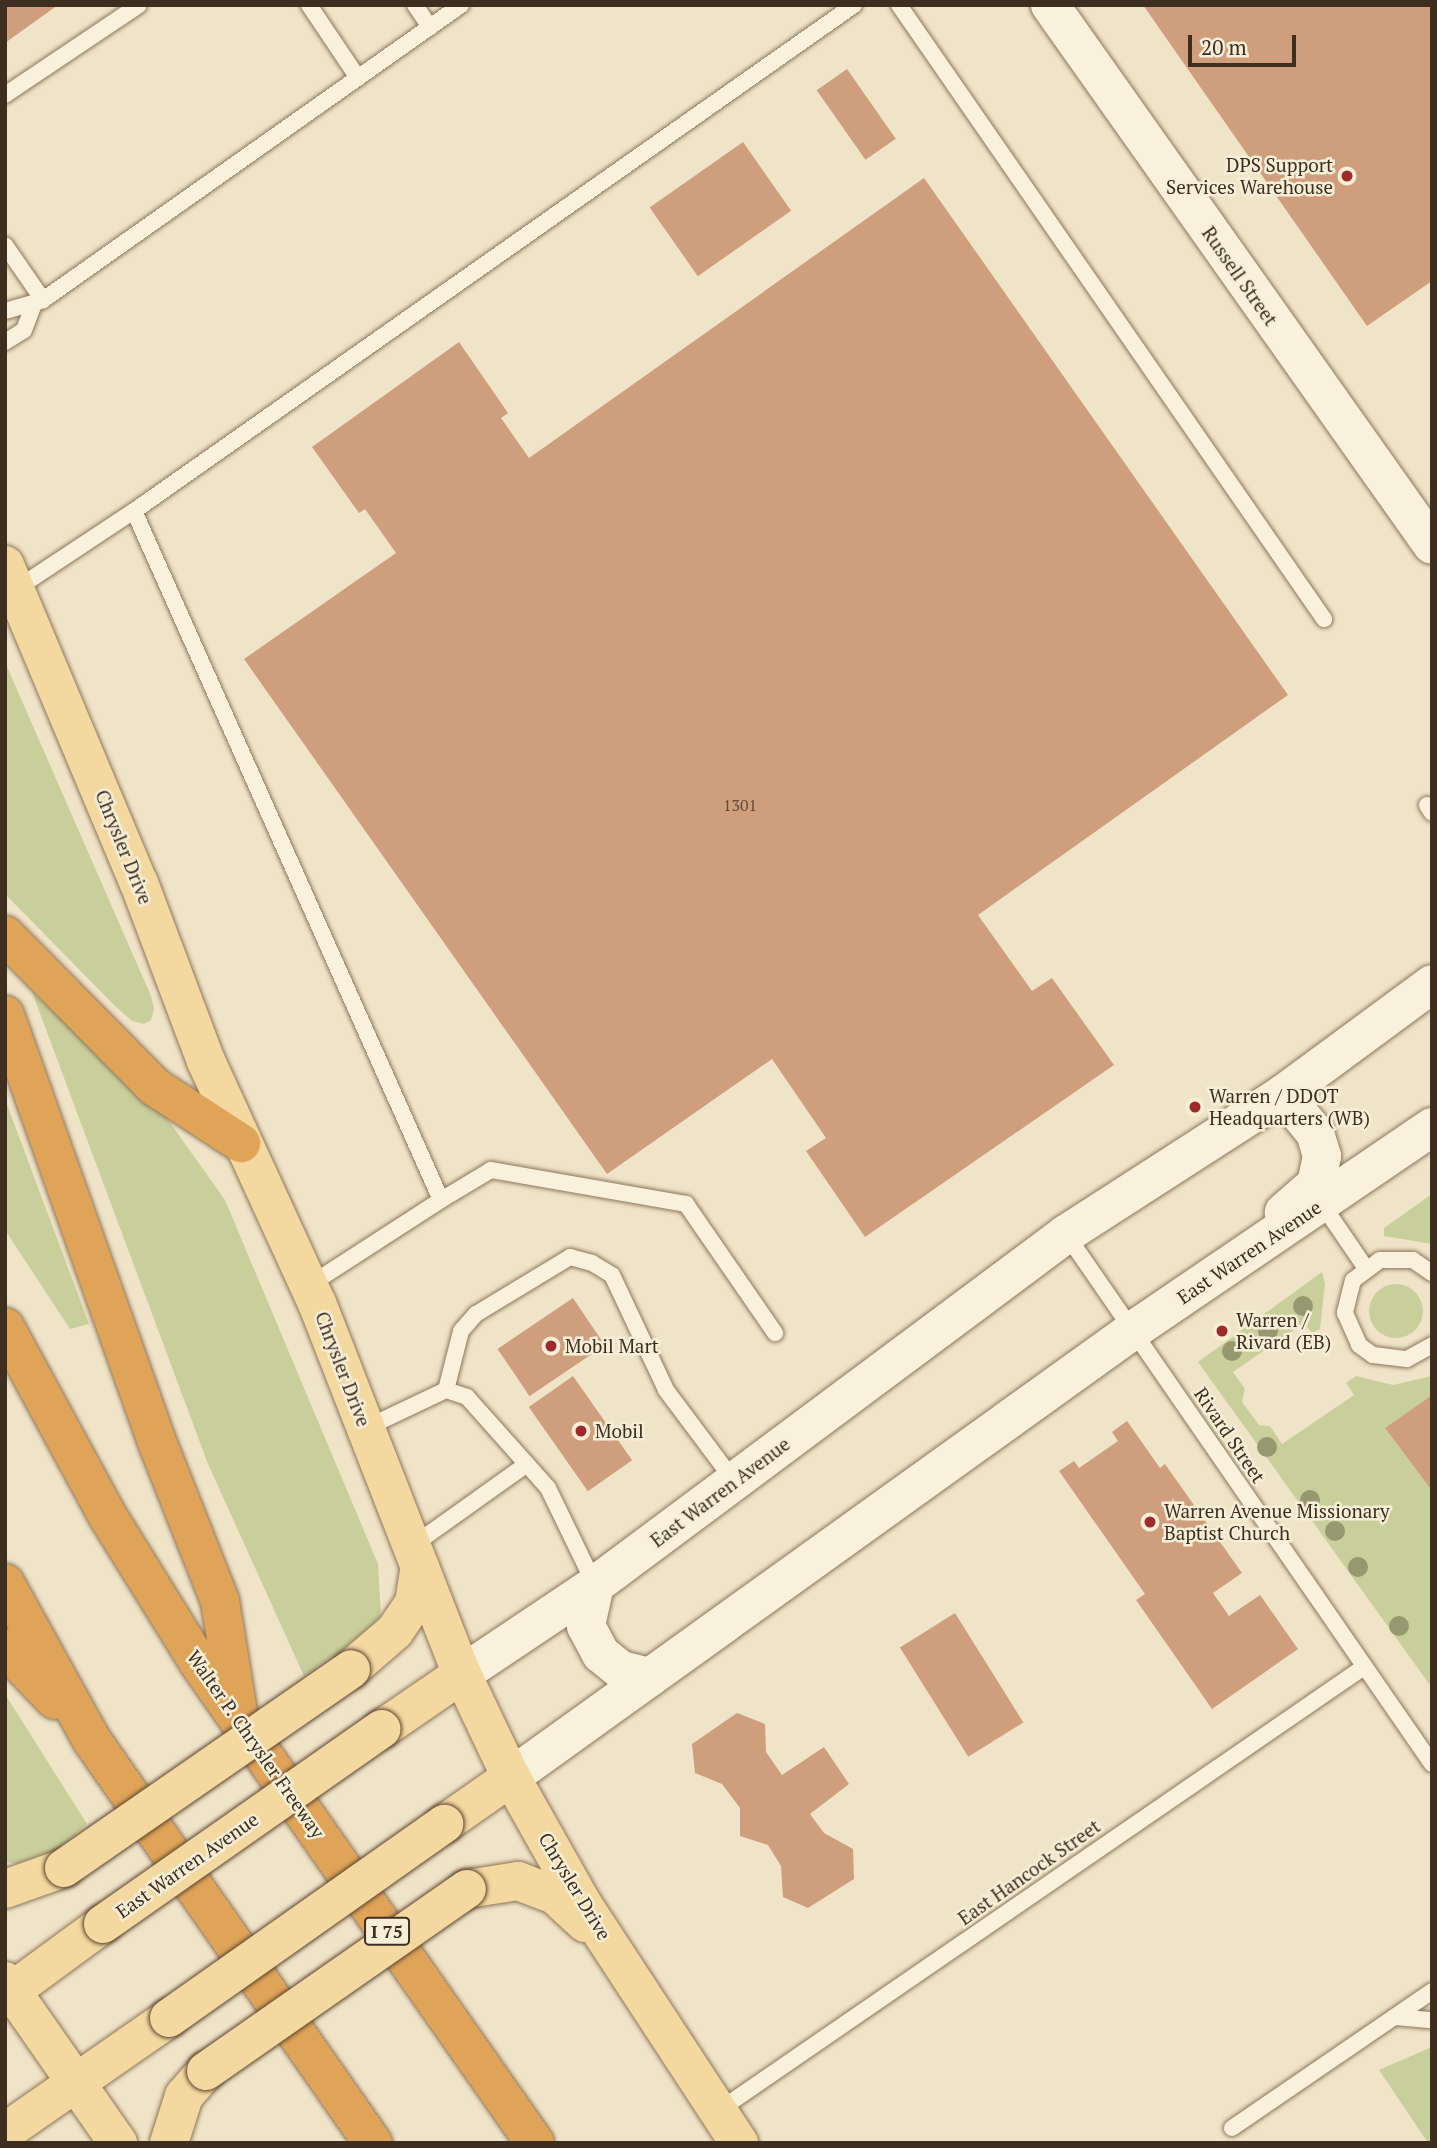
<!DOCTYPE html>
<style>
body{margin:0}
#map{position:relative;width:1437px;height:2148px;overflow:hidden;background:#f0e4c8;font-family:"PT Serif",serif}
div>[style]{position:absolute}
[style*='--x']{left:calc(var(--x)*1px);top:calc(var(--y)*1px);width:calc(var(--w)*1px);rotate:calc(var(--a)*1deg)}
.green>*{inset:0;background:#c9cf9b}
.round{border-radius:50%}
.building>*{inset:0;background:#cf9f7d;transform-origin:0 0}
.roads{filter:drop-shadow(0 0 2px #8d765c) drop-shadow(0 0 2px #8d765c)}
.service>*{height:16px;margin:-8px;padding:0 8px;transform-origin:8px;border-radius:8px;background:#faf1dc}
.tertiary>*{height:38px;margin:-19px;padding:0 19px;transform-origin:19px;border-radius:19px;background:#faf1dc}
.secondary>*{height:38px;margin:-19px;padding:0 19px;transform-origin:19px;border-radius:19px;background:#faf1dc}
.primary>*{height:38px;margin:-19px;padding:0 19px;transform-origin:19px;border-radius:19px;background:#f3d9a0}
.motorway>*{height:38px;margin:-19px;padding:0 19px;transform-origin:19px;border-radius:19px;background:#e0a458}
.bridges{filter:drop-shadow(0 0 2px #5b4430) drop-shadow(0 0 2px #5b4430)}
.primary-bridge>*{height:38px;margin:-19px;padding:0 19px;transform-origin:19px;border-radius:19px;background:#f3d9a0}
.trees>*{width:20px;height:20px;margin:-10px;border-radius:50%;background:#96986f}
.dots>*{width:19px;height:19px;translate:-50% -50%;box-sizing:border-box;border:4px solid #f7eed8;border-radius:50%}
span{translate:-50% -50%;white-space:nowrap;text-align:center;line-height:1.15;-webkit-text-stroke:5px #f7eed8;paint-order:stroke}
.number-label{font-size:16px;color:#624a37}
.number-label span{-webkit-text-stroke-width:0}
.shield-label span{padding:2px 5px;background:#f7eed8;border:2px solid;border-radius:5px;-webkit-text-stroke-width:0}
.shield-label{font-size:18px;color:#3d2e20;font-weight:700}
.poi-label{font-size:19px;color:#3d2e20}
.right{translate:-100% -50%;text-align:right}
.left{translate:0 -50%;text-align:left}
.street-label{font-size:19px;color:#3d2e20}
.frame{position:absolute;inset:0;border:7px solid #3d2e20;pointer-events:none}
.scale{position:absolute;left:1188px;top:35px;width:108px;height:32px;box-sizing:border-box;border:4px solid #3d2e20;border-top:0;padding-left:9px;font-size:21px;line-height:24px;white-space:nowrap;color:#3d2e20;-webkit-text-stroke:5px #f7eed8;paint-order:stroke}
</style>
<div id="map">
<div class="green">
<i style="clip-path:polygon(5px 662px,151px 996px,154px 1009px,151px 1020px,144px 1024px,132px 1021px,115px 1006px,5px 894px)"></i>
<i style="clip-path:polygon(32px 992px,166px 1117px,225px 1200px,378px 1564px,381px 1615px,368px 1631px,304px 1676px,208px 1464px)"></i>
<i style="clip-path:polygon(5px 1099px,89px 1324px,70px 1329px,5px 1230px)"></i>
<i style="clip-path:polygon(1432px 1194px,1432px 1244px,1384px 1236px,1384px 1228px)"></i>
<i style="clip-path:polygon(1322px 1272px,1325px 1284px,1320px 1329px,1312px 1333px,1304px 1323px,1233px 1372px,1245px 1389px,1242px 1402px,1259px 1425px,1270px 1426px,1282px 1444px,1354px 1395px,1346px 1383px,1356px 1376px,1393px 1385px,1432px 1376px,1432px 1395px,1385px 1428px,1432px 1491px,1432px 1688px,1198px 1362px)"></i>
<i class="round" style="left:1369px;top:1284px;width:54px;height:54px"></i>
<i style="clip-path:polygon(5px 1694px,87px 1824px,51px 1854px,25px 1865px,5px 1862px)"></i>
<i style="clip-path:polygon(1432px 2047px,1432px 2143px,1428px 2143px,1379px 2070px)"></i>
</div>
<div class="building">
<i style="clip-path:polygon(5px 5px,58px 5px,5px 43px)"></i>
<i style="clip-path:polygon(1143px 5px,1432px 5px,1432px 281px,1367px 326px)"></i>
<i style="left:847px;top:69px;width:85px;height:37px;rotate:55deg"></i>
<i style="left:743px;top:142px;width:84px;height:114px;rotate:55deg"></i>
<i style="clip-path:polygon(924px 178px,1288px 695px,978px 915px,1032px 991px,1052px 978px,1114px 1065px,865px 1237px,806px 1151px,826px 1138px,772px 1059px,607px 1174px,244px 659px,396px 553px,365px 509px,359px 513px,312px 447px,459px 342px,508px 413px,501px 418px,529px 458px)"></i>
<i style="left:573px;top:1298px;width:57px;height:91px;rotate:56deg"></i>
<i style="left:573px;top:1376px;width:103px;height:54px;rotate:55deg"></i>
<i style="clip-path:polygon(1432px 1395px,1432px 1491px,1385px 1428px)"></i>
<i style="clip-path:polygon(1127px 1421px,1160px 1468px,1165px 1464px,1242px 1573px,1213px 1593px,1229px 1616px,1260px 1595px,1298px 1649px,1212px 1709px,1136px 1600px,1145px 1594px,1059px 1471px,1074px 1461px,1079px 1468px,1118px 1441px,1112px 1432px)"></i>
<i style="left:955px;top:1613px;width:129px;height:65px;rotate:58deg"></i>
<i style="clip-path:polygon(737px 1713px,765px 1724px,766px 1752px,782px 1775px,824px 1747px,849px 1784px,810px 1814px,824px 1833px,853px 1849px,854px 1879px,808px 1908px,783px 1897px,781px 1866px,768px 1845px,740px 1836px,740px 1808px,722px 1784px,695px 1773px,692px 1744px)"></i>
</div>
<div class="roads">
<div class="service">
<i style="--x:309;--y:5;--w:88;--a:56.1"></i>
<i style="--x:415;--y:5;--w:27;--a:56"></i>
<i style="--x:899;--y:5;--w:747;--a:55.31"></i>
<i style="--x:5;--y:95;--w:161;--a:-33.9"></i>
<i style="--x:5;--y:245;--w:67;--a:55.4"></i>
<i style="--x:5;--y:311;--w:40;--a:-16"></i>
<i style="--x:43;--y:300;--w:512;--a:-35.21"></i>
<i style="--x:5;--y:342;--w:22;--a:-32"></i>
<i style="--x:24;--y:330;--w:26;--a:-69"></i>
<i style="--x:134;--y:511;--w:754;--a:65.98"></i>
<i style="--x:441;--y:1200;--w:158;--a:147.1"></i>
<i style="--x:16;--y:589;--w:141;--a:-33.5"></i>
<i style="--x:134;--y:511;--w:880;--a:-35.1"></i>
<i style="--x:1427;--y:805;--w:9;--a:58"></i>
<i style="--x:441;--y:1200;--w:58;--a:-31"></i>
<i style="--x:491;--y:1170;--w:198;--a:9.9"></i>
<i style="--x:686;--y:1204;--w:157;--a:55.4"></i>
<i style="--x:1322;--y:1204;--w:76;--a:55.7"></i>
<i style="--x:1066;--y:1234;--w:644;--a:55.37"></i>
<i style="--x:1432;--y:1273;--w:23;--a:-146"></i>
<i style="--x:1413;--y:1260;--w:33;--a:180"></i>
<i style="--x:1380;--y:1260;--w:34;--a:143"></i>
<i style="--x:1353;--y:1280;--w:34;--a:104"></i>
<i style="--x:1345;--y:1313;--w:35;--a:66"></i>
<i style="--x:1359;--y:1345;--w:17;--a:36"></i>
<i style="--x:1373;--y:1355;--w:34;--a:7"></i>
<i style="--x:1407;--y:1359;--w:29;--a:-29"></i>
<i style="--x:446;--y:1390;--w:61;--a:-75.7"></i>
<i style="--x:461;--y:1331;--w:23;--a:-49"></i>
<i style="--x:476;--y:1314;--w:110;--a:-31.2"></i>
<i style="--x:570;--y:1257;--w:23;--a:15"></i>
<i style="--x:592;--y:1263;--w:23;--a:31"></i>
<i style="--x:612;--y:1275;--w:127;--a:64.8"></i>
<i style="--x:666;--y:1390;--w:114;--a:53.2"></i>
<i style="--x:366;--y:1428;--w:89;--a:-25.4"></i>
<i style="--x:446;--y:1390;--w:22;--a:18"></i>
<i style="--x:467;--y:1397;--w:122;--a:48.3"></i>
<i style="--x:548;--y:1488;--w:108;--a:64.1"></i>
<i style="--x:412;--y:1546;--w:141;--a:-35.5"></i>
<i style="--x:1395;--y:2017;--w:37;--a:5"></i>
<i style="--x:718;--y:2111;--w:784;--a:-34.5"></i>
<i style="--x:1232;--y:2128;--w:242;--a:-34.4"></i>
</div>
<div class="tertiary">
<i style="--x:1050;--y:5;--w:661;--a:54.72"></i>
</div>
<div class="secondary">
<i style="--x:1283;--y:1094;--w:50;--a:50.6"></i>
<i style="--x:1315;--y:1133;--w:24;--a:73"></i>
<i style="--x:1322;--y:1156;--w:29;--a:102"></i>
<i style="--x:1316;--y:1184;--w:43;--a:138.8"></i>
<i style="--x:595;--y:1585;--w:42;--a:102.4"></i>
<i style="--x:586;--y:1626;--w:32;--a:62"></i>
<i style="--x:601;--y:1654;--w:26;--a:39"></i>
<i style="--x:621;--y:1670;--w:30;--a:14"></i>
<i style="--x:462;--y:1674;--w:160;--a:-33.8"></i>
<i style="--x:595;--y:1585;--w:587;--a:-36.69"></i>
<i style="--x:1066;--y:1234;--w:258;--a:-32.8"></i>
<i style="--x:1283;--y:1094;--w:185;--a:-36.4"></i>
<i style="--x:511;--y:1777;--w:765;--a:-35.69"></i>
<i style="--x:1132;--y:1331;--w:363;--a:-34.2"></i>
</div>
<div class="primary">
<i style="--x:5;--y:565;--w:345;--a:67.2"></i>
<i style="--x:139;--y:883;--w:190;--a:69.4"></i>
<i style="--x:206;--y:1061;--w:266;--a:65.4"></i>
<i style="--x:317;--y:1303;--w:398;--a:68.7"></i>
<i style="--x:462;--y:1674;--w:114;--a:64.6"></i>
<i style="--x:511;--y:1777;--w:145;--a:60.6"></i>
<i style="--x:582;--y:1903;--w:287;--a:56.8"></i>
<i style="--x:351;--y:1669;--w:58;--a:-40.8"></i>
<i style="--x:395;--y:1631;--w:34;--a:-56"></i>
<i style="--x:414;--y:1603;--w:37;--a:-81"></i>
<i style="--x:382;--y:1729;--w:97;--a:-34.5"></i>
<i style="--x:444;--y:1824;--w:82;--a:-35"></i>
<i style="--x:5;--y:1889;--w:63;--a:-19.6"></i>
<i style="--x:467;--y:1889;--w:52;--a:-8.9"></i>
<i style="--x:518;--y:1881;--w:40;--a:21"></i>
<i style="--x:555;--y:1895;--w:41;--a:43"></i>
<i style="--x:5;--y:1981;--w:198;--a:55.1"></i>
<i style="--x:5;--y:1996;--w:122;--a:-36.3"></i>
<i style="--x:5;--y:2132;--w:200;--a:-34.8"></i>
<i style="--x:169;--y:2143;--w:49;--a:-72.3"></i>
<i style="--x:184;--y:2096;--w:33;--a:-49"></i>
</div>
<div class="motorway">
<i style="--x:5;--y:935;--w:214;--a:45.4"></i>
<i style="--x:155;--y:1087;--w:103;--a:33.1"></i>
<i style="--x:5;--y:1015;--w:459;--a:70.4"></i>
<i style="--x:159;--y:1447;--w:166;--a:68.4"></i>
<i style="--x:220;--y:1601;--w:112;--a:80.8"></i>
<i style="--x:5;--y:1327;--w:214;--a:61.5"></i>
<i style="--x:107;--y:1515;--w:173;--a:58.2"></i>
<i style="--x:198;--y:1662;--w:587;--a:54.98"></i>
<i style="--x:5;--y:1583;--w:178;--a:61.1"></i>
<i style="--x:91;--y:1739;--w:493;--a:55.1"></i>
<i style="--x:5;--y:1648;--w:72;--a:46.1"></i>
</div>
</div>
<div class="bridges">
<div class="primary-bridge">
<i style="--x:64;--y:1868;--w:349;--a:-34.7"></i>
<i style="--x:103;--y:1924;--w:340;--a:-35"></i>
<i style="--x:169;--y:2018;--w:337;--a:-35.2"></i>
<i style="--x:206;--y:2071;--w:318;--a:-34.9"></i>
</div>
</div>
<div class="trees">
<i style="left:1303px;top:1306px"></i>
<i style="left:1268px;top:1331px"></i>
<i style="left:1232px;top:1351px"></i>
<i style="left:1267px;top:1447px"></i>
<i style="left:1310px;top:1500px"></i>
<i style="left:1335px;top:1531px"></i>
<i style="left:1358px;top:1567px"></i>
<i style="left:1399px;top:1626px"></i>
</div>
<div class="dots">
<i style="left:1347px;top:176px;background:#9e2a2b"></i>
<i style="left:1195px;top:1107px;background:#9e2a2b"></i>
<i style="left:1222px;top:1331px;background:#9e2a2b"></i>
<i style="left:551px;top:1346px;background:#9e2a2b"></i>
<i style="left:581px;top:1431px;background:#9e2a2b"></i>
<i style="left:1150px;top:1522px;background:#9e2a2b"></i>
</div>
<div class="number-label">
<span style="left:740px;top:805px">1301</span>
</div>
<div class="shield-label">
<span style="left:387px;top:1931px">I 75</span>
</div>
<div class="poi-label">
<span class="right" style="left:1333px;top:176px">DPS Support<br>Services Warehouse</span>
<span class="left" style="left:1209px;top:1107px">Warren / DDOT<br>Headquarters (WB)</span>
<span class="left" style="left:1236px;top:1331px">Warren /<br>Rivard (EB)</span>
<span class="left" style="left:565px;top:1346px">Mobil Mart</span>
<span class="left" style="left:595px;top:1431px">Mobil</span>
<span class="left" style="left:1164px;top:1522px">Warren Avenue Missionary<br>Baptist Church</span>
</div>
<div class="street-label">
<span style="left:1240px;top:276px;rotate:55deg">Russell Street</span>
<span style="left:124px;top:847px;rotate:68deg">Chrysler Drive</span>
<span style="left:1249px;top:1252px;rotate:-34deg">East Warren Avenue</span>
<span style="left:343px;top:1369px;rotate:69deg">Chrysler Drive</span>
<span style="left:1230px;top:1435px;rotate:56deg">Rivard Street</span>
<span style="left:720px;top:1492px;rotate:-37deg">East Warren Avenue</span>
<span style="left:256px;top:1744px;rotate:55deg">Walter P. Chrysler Freeway</span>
<span style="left:187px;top:1865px;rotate:-35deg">East Warren Avenue</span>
<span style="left:1029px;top:1872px;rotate:-35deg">East Hancock Street</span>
<span style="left:575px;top:1886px;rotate:59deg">Chrysler Drive</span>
</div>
<div class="frame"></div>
<div class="scale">20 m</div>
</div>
